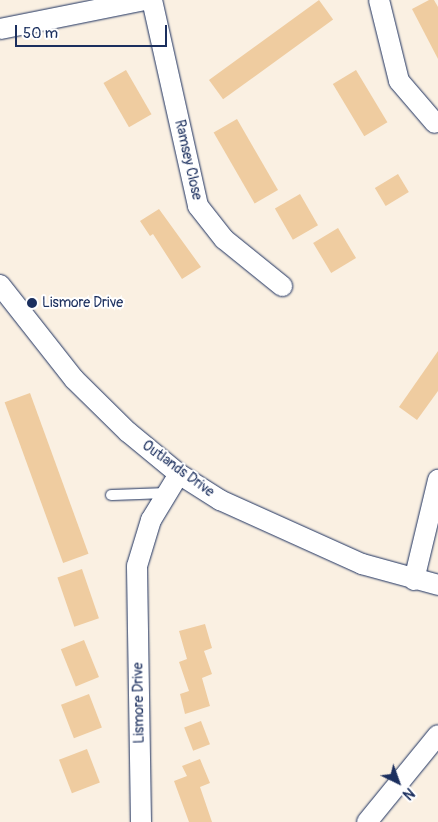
<!DOCTYPE html>
<style>
body{margin:0}
#map{position:relative;width:438px;height:822px;overflow:hidden;background:#faf0e2;font-family:Pangolin,sans-serif}
div>[style]{position:absolute}
[style*='--x']{left:calc(var(--x)*1px);top:calc(var(--y)*1px);width:calc(var(--w)*1px);rotate:calc(var(--a)*1deg)}
.building>*{inset:0;background:#efcca0;transform-origin:0 0}
.roads{filter:drop-shadow(0 0 1px #1b2f5e) drop-shadow(0 0 1px #1b2f5e)}
.service>*{height:10px;margin:-5px;padding:0 5px;transform-origin:5px;border-radius:5px;background:#fff}
.minor>*{height:20px;margin:-10px;padding:0 10px;transform-origin:10px;border-radius:10px;background:#fff}
.dots>*{width:14px;height:14px;translate:-50% -50%;box-sizing:border-box;border:2px solid #fff;border-radius:50%}
span{translate:-50% -50%;white-space:nowrap;text-align:center;line-height:1.15;-webkit-text-stroke:4px #fff;paint-order:stroke}
.street-label{font-size:14px;color:#1b2f5e}
.poi-label{font-size:14px;color:#1b2f5e}
.left{translate:0 -50%;text-align:left}
.north{position:absolute;left:373px;top:757px;width:50px;height:50px;-webkit-text-stroke:4px #fff;paint-order:stroke;rotate:138deg;font-size:14px;font-weight:700;line-height:20px;text-align:center;color:#1b2f5e}
.north::after{content:'';display:block;margin:auto;width:18px;height:22px;background:#1b2f5e;clip-path:polygon(50% 0,100% 100%,50% 72%,0 100%)}
.scale{position:absolute;left:15px;top:25px;width:152px;height:22px;box-sizing:border-box;border:2px solid #1b2f5e;border-top:0;padding-left:6px;font-size:15px;line-height:18px;white-space:nowrap;color:#1b2f5e;-webkit-text-stroke:4px #fff;paint-order:stroke}
</style>
<div id="map">
<div class="building">
<i style="left:319px;top:0;width:24px;height:136px;rotate:54deg"></i>
<i style="clip-path:polygon(429px 0,434px 0,438px 7px,438px 59px,412px 9px)"></i>
<i style="left:126px;top:70px;width:51px;height:26px;rotate:60deg"></i>
<i style="left:356px;top:70px;width:61px;height:27px;rotate:59deg"></i>
<i style="left:237px;top:119px;width:82px;height:27px;rotate:60deg"></i>
<i style="left:398px;top:174px;width:21px;height:27px;rotate:59deg"></i>
<i style="left:300px;top:194px;width:36px;height:29px;rotate:60deg"></i>
<i style="clip-path:polygon(159px 209px,201px 267px,182px 279px,153px 234px,150px 236px,140px 221px)"></i>
<i style="left:338px;top:228px;width:35px;height:29px;rotate:59deg"></i>
<i style="clip-path:polygon(438px 351px,438px 391px,417px 420px,399px 407px)"></i>
<i style="left:30px;top:393px;width:171px;height:27px;rotate:70deg"></i>
<i style="left:82px;top:569px;width:52px;height:26px;rotate:71deg"></i>
<i style="clip-path:polygon(205px 624px,212px 648px,204px 651px,212px 674px,202px 678px,210px 706px,185px 714px,180px 694px,189px 691px,179px 662px,187px 659px,179px 631px)"></i>
<i style="left:84px;top:640px;width:40px;height:25px;rotate:68deg"></i>
<i style="left:89px;top:694px;width:36px;height:30px;rotate:69deg"></i>
<i style="left:201px;top:721px;width:25px;height:18px;rotate:69deg"></i>
<i style="left:87px;top:749px;width:36px;height:30px;rotate:69deg"></i>
<i style="clip-path:polygon(200px 759px,210px 783px,200px 787px,212px 822px,189px 822px,174px 781px,187px 776px,182px 766px)"></i>
</div>
<div class="roads">
<div class="service">
<i style="--x:111;--y:495;--w:57;--a:-2"></i>
</div>
<div class="minor">
<i style="--x:152;--y:0;--w:211;--a:77.4"></i>
<i style="--x:198;--y:206;--w:42;--a:51.8"></i>
<i style="--x:224;--y:239;--w:75;--a:39"></i>
<i style="--x:379;--y:0;--w:83;--a:76.1"></i>
<i style="--x:399;--y:81;--w:55;--a:49.4"></i>
<i style="--x:0;--y:29;--w:148;--a:-11.3"></i>
<i style="--x:0;--y:285;--w:120;--a:51.8"></i>
<i style="--x:74;--y:379;--w:76;--a:44.5"></i>
<i style="--x:128;--y:432;--w:66;--a:39.5"></i>
<i style="--x:179;--y:474;--w:49;--a:32.4"></i>
<i style="--x:220;--y:500;--w:156;--a:24.3"></i>
<i style="--x:362;--y:564;--w:79;--a:15.4"></i>
<i style="--x:414;--y:580;--w:103;--a:-76.5"></i>
<i style="--x:141;--y:822;--w:256;--a:-90.9"></i>
<i style="--x:137;--y:566;--w:48;--a:-73.1"></i>
<i style="--x:151;--y:520;--w:54;--a:-58.7"></i>
<i style="--x:367;--y:822;--w:112;--a:-50.8"></i>
</div>
</div>
<div class="dots">
<i style="left:32px;top:303px;background:#1b2f5e"></i>
</div>
<div class="street-label">
<span style="left:188px;top:160px;rotate:77deg">Ramsey Close</span>
<span style="left:178px;top:469px;rotate:36deg">Outlands Drive</span>
<span style="left:139px;top:703px;rotate:-91deg">Lismore Drive</span>
</div>
<div class="poi-label">
<span class="left" style="left:42px;top:303px">Lismore Drive</span>
</div>
<div class="north">N</div>
<div class="scale">50 m</div>
</div>
